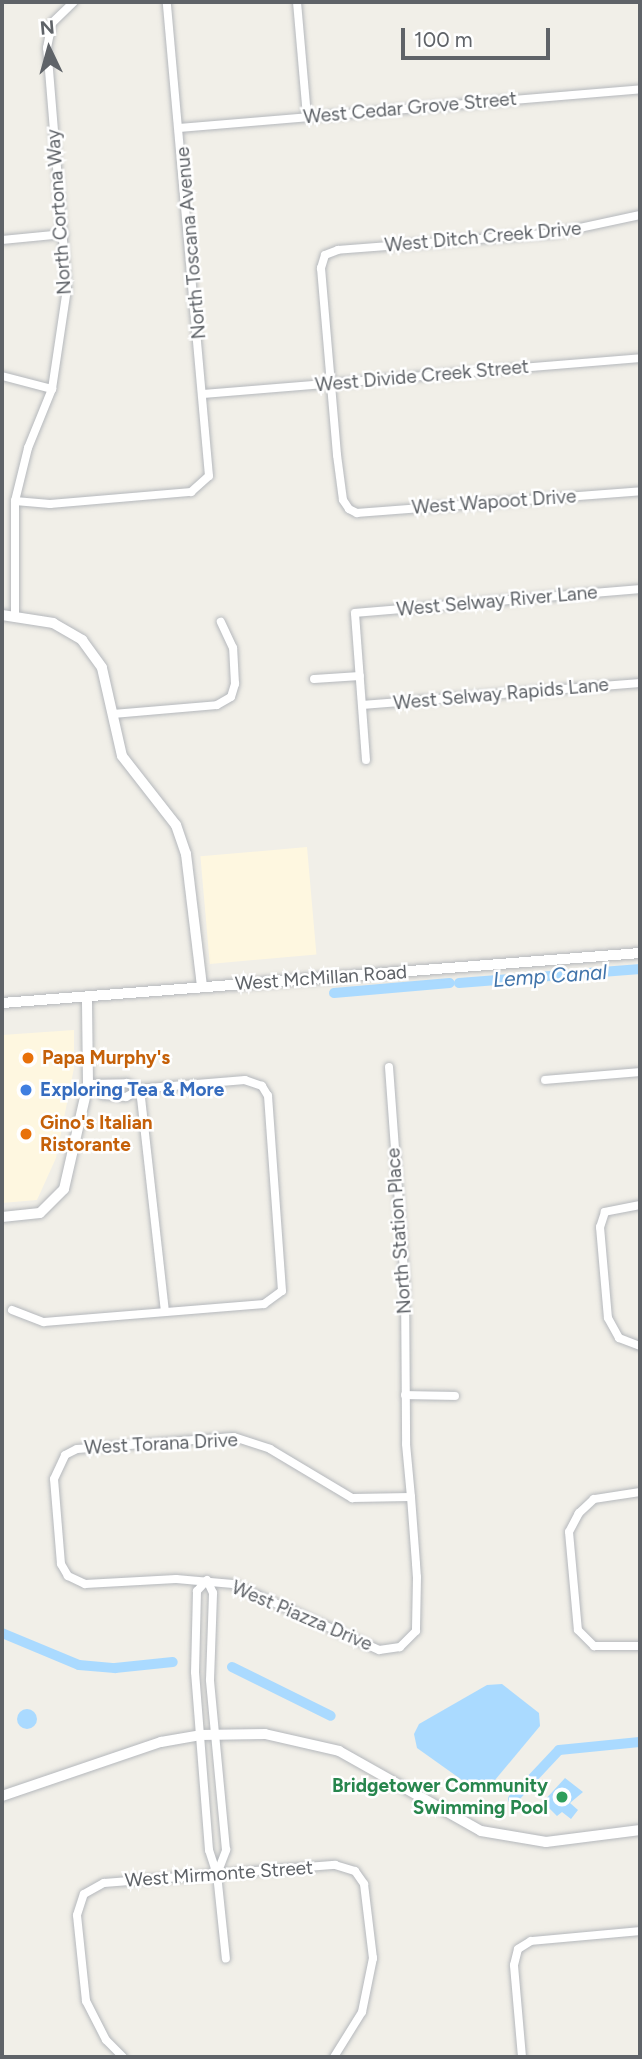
<!DOCTYPE html>
<style>
body{margin:0}
#map{position:relative;width:642px;height:2059px;overflow:hidden;background:#f1efe8;font-family:Figtree,sans-serif}
div>[style]{position:absolute}
[style*='--x']{left:calc(var(--x)*1px);top:calc(var(--y)*1px);width:calc(var(--w)*1px);rotate:calc(var(--a)*1deg)}
.commercial>*{inset:0;background:#fef7e0;transform-origin:0 0}
.water>*{inset:0;background:#aadaff}
.round{border-radius:50%}
.canal>*{height:10px;margin:-5px;padding:0 5px;transform-origin:5px;border-radius:5px;background:#aadaff}
.roads{filter:drop-shadow(0 0 2px #b5b8bc) drop-shadow(0 0 2px #b5b8bc)}
.street>*{height:8px;margin:-4px;padding:0 4px;transform-origin:4px;border-radius:4px;background:#fff}
.secondary>*{height:10px;margin:-5px;padding:0 5px;transform-origin:5px;border-radius:5px;background:#fff}
.dots>*{width:19px;height:19px;translate:-50% -50%;box-sizing:border-box;border:4px solid #fff;border-radius:50%}
span{translate:-50% -50%;white-space:nowrap;text-align:center;line-height:1.15;-webkit-text-stroke:5px #fff;paint-order:stroke}
.street-label{font-size:19px;color:#5f6368}
.food-label{font-size:19px;color:#c56008;font-weight:700}
.left{translate:0 -50%;text-align:left}
.shop-label{font-size:19px;color:#366cbe;font-weight:700}
.leisure-label{font-size:19px;color:#27864d;font-weight:700}
.right{translate:-100% -50%;text-align:right}
.water-label{font-size:21px;color:#4174aa;font-style:italic}
.frame{position:absolute;inset:0;border:4px solid #5f6368;pointer-events:none}
.north{position:absolute;left:14px;top:14px;width:70px;height:70px;-webkit-text-stroke:5px #fff;paint-order:stroke;rotate:355deg;font-size:19px;font-weight:700;line-height:28px;text-align:center;color:#5f6368}
.north::after{content:'';display:block;margin:auto;width:24px;height:32px;background:#5f6368;clip-path:polygon(50% 0,100% 100%,50% 72%,0 100%)}
.scale{position:absolute;left:401px;top:28px;width:149px;height:32px;box-sizing:border-box;border:4px solid #5f6368;border-top:0;padding-left:9px;font-size:21px;line-height:24px;white-space:nowrap;color:#5f6368;-webkit-text-stroke:5px #fff;paint-order:stroke}
</style>
<div id="map">
<div class="commercial">
<i style="left:307px;top:847px;width:108px;height:107px;rotate:85deg"></i>
<i style="clip-path:polygon(74px 1030px,74px 1068px,56px 1158px,37px 1200px,2px 1203px,2px 1035px)"></i>
</div>
<div class="water">
<i style="clip-path:polygon(502px 1684px,539px 1713px,540px 1726px,490px 1786px,476px 1790px,417px 1748px,414px 1734px,419px 1724px,487px 1685px)"></i>
<i class="round" style="left:17px;top:1709px;width:20px;height:20px"></i>
<i style="clip-path:polygon(565px 1778px,583px 1792px,570px 1803px,578px 1810px,571px 1819px,562px 1812px,557px 1816px,543px 1802px)"></i>
</div>
<div class="canal">
<i style="--x:459;--y:983;--w:182;--a:-4.4"></i>
<i style="--x:334;--y:993;--w:116;--a:-4.9"></i>
<i style="--x:2;--y:1633;--w:83;--a:22.6"></i>
<i style="--x:79;--y:1665;--w:36;--a:5"></i>
<i style="--x:115;--y:1668;--w:58;--a:-5.9"></i>
<i style="--x:232;--y:1667;--w:110;--a:26.3"></i>
<i style="--x:513;--y:1799;--w:67;--a:-46.8"></i>
<i style="--x:559;--y:1750;--w:81;--a:-5.6"></i>
</div>
<div class="roads">
<div class="street">
<i style="--x:297;--y:2;--w:115;--a:85"></i>
<i style="--x:180;--y:128;--w:462;--a:-4.8"></i>
<i style="--x:640;--y:215;--w:85;--a:167.8"></i>
<i style="--x:557;--y:233;--w:220;--a:175.6"></i>
<i style="--x:338;--y:250;--w:14;--a:159"></i>
<i style="--x:325;--y:255;--w:14;--a:107"></i>
<i style="--x:321;--y:268;--w:188;--a:85.1"></i>
<i style="--x:337;--y:455;--w:45;--a:82.4"></i>
<i style="--x:343;--y:500;--w:11;--a:56"></i>
<i style="--x:349;--y:509;--w:9;--a:27"></i>
<i style="--x:357;--y:513;--w:284;--a:-4.4"></i>
<i style="--x:2;--y:240;--w:62;--a:-5.5"></i>
<i style="--x:2;--y:376;--w:52;--a:14.6"></i>
<i style="--x:204;--y:394;--w:437;--a:-4.7"></i>
<i style="--x:15;--y:501;--w:35;--a:5"></i>
<i style="--x:50;--y:504;--w:142;--a:-4.9"></i>
<i style="--x:191;--y:492;--w:24;--a:-42"></i>
<i style="--x:209;--y:476;--w:476;--a:-95.1"></i>
<i style="--x:15;--y:615;--w:114;--a:-90"></i>
<i style="--x:15;--y:501;--w:55;--a:-76.2"></i>
<i style="--x:28;--y:448;--w:64;--a:-67.9"></i>
<i style="--x:52;--y:389;--w:101;--a:-81.5"></i>
<i style="--x:67;--y:289;--w:242;--a:-94.7"></i>
<i style="--x:47;--y:48;--w:25;--a:-79"></i>
<i style="--x:52;--y:23;--w:30;--a:-44"></i>
<i style="--x:314;--y:679;--w:46;--a:-3.7"></i>
<i style="--x:362;--y:705;--w:279;--a:-4.5"></i>
<i style="--x:113;--y:714;--w:104;--a:-4.9"></i>
<i style="--x:217;--y:705;--w:16;--a:-30"></i>
<i style="--x:231;--y:697;--w:14;--a:-73"></i>
<i style="--x:235;--y:684;--w:36;--a:-93"></i>
<i style="--x:233;--y:648;--w:29;--a:-115"></i>
<i style="--x:366;--y:760;--w:147;--a:-94.3"></i>
<i style="--x:355;--y:613;--w:286;--a:-4.8"></i>
<i style="--x:389;--y:1067;--w:217;--a:85.8"></i>
<i style="--x:405;--y:1283;--w:161;--a:89.6"></i>
<i style="--x:406;--y:1444;--w:53;--a:84.6"></i>
<i style="--x:411;--y:1497;--w:67;--a:85.7"></i>
<i style="--x:416;--y:1564;--w:13;--a:86"></i>
<i style="--x:417;--y:1577;--w:54;--a:91.1"></i>
<i style="--x:416;--y:1631;--w:23;--a:135"></i>
<i style="--x:400;--y:1647;--w:21;--a:172"></i>
<i style="--x:379;--y:1650;--w:160;--a:-155.7"></i>
<i style="--x:233;--y:1584;--w:57;--a:-175"></i>
<i style="--x:176;--y:1579;--w:91;--a:176.9"></i>
<i style="--x:85;--y:1584;--w:19;--a:-155"></i>
<i style="--x:68;--y:1576;--w:14;--a:-120"></i>
<i style="--x:61;--y:1564;--w:85;--a:-94.7"></i>
<i style="--x:54;--y:1479;--w:26;--a:-65"></i>
<i style="--x:65;--y:1455;--w:13;--a:-27"></i>
<i style="--x:77;--y:1449;--w:157;--a:-4.4"></i>
<i style="--x:234;--y:1437;--w:38;--a:18"></i>
<i style="--x:270;--y:1449;--w:96;--a:30.9"></i>
<i style="--x:352;--y:1498;--w:59;--a:-1"></i>
<i style="--x:545;--y:1080;--w:95;--a:-4.8"></i>
<i style="--x:140;--y:1089;--w:224;--a:83.6"></i>
<i style="--x:640;--y:1205;--w:36;--a:169"></i>
<i style="--x:605;--y:1212;--w:16;--a:108"></i>
<i style="--x:600;--y:1227;--w:91;--a:85"></i>
<i style="--x:608;--y:1318;--w:23;--a:61"></i>
<i style="--x:619;--y:1338;--w:22;--a:21"></i>
<i style="--x:12;--y:1310;--w:34;--a:21"></i>
<i style="--x:44;--y:1322;--w:221;--a:-4.7"></i>
<i style="--x:264;--y:1304;--w:22;--a:-36"></i>
<i style="--x:282;--y:1291;--w:196;--a:-94.1"></i>
<i style="--x:268;--y:1096;--w:12;--a:-121"></i>
<i style="--x:262;--y:1086;--w:18;--a:-161"></i>
<i style="--x:245;--y:1080;--w:73;--a:175.3"></i>
<i style="--x:172;--y:1086;--w:32;--a:175"></i>
<i style="--x:140;--y:1089;--w:16;--a:150"></i>
<i style="--x:126;--y:1097;--w:23;--a:-175"></i>
<i style="--x:103;--y:1095;--w:19;--a:-144"></i>
<i style="--x:88;--y:1084;--w:39;--a:-1"></i>
<i style="--x:127;--y:1083;--w:14;--a:25"></i>
<i style="--x:405;--y:1395;--w:50;--a:1.1"></i>
<i style="--x:640;--y:1492;--w:47;--a:171.3"></i>
<i style="--x:594;--y:1499;--w:21;--a:137"></i>
<i style="--x:579;--y:1513;--w:21;--a:118"></i>
<i style="--x:569;--y:1532;--w:98;--a:84.8"></i>
<i style="--x:578;--y:1630;--w:23;--a:45"></i>
<i style="--x:594;--y:1646;--w:46;--a:0"></i>
<i style="--x:217;--y:1874;--w:26;--a:-69"></i>
<i style="--x:226;--y:1850;--w:171;--a:-95.4"></i>
<i style="--x:210;--y:1680;--w:87;--a:-88"></i>
<i style="--x:213;--y:1593;--w:14;--a:-115"></i>
<i style="--x:207;--y:1580;--w:15;--a:132"></i>
<i style="--x:197;--y:1591;--w:81;--a:91.4"></i>
<i style="--x:195;--y:1672;--w:179;--a:85.5"></i>
<i style="--x:209;--y:1850;--w:25;--a:72"></i>
<i style="--x:217;--y:1874;--w:85;--a:84"></i>
<i style="--x:123;--y:2057;--w:24;--a:-135"></i>
<i style="--x:106;--y:2040;--w:44;--a:-117.1"></i>
<i style="--x:86;--y:2001;--w:86;--a:-96"></i>
<i style="--x:77;--y:1915;--w:22;--a:-72"></i>
<i style="--x:84;--y:1894;--w:23;--a:-29"></i>
<i style="--x:104;--y:1883;--w:232;--a:-4.5"></i>
<i style="--x:335;--y:1865;--w:21;--a:17"></i>
<i style="--x:355;--y:1871;--w:16;--a:55"></i>
<i style="--x:364;--y:1884;--w:75;--a:83.1"></i>
<i style="--x:373;--y:1958;--w:55;--a:101.5"></i>
<i style="--x:362;--y:2012;--w:53;--a:121.9"></i>
<i style="--x:522;--y:2057;--w:92;--a:-95"></i>
<i style="--x:514;--y:1965;--w:16;--a:-76"></i>
<i style="--x:518;--y:1949;--w:15;--a:-32"></i>
<i style="--x:531;--y:1941;--w:109;--a:-5.2"></i>
</div>
<div class="secondary">
<i style="--x:2;--y:615;--w:52;--a:8.9"></i>
<i style="--x:53;--y:623;--w:34;--a:30"></i>
<i style="--x:82;--y:640;--w:34;--a:54"></i>
<i style="--x:102;--y:668;--w:90;--a:77.2"></i>
<i style="--x:122;--y:756;--w:88;--a:52"></i>
<i style="--x:176;--y:825;--w:31;--a:71"></i>
<i style="--x:186;--y:854;--w:134;--a:83.1"></i>
<i style="--x:2;--y:1003;--w:640;--a:-4.48"></i>
<i style="--x:2;--y:1217;--w:38;--a:-6"></i>
<i style="--x:40;--y:1213;--w:34;--a:-45"></i>
<i style="--x:64;--y:1189;--w:108;--a:-77.1"></i>
<i style="--x:88;--y:1084;--w:87;--a:-90.7"></i>
<i style="--x:2;--y:1796;--w:168;--a:-18.8"></i>
<i style="--x:161;--y:1742;--w:40;--a:-10"></i>
<i style="--x:200;--y:1735;--w:65;--a:-0.9"></i>
<i style="--x:265;--y:1734;--w:76;--a:12.9"></i>
<i style="--x:339;--y:1751;--w:163;--a:29.4"></i>
<i style="--x:481;--y:1831;--w:66;--a:9.6"></i>
<i style="--x:546;--y:1842;--w:95;--a:-7.3"></i>
</div>
</div>
<div class="dots">
<i style="left:28px;top:1058px;background:#e8710a"></i>
<i style="left:26px;top:1090px;background:#3f7fe0"></i>
<i style="left:26px;top:1134px;background:#e8710a"></i>
<i style="left:562px;top:1797px;background:#2e9e5b"></i>
</div>
<div class="street-label">
<span style="left:410px;top:108px;rotate:-5deg">West Cedar Grove Street</span>
<span style="left:59px;top:212px;rotate:-94deg">North Cortona Way</span>
<span style="left:483px;top:237px;rotate:-5deg">West Ditch Creek Drive</span>
<span style="left:191px;top:243px;rotate:-95deg">North Toscana Avenue</span>
<span style="left:422px;top:376px;rotate:-5deg">West Divide Creek Street</span>
<span style="left:494px;top:502px;rotate:-4deg">West Wapoot Drive</span>
<span style="left:497px;top:601px;rotate:-5deg">West Selway River Lane</span>
<span style="left:501px;top:694px;rotate:-5deg">West Selway Rapids Lane</span>
<span style="left:321px;top:978px;rotate:-4deg">West McMillan Road</span>
<span style="left:399px;top:1231px;rotate:-94deg">North Station Place</span>
<span style="left:161px;top:1444px;rotate:-3deg">West Torana Drive</span>
<span style="left:302px;top:1616px;rotate:23deg">West Piazza Drive</span>
<span style="left:219px;top:1874px;rotate:-4deg">West Mirmonte Street</span>
</div>
<div class="food-label">
<span class="left" style="left:42px;top:1058px">Papa Murphy's</span>
<span class="left" style="left:40px;top:1134px">Gino's Italian<br>Ristorante</span>
</div>
<div class="shop-label">
<span class="left" style="left:40px;top:1090px">Exploring Tea &amp; More</span>
</div>
<div class="leisure-label">
<span class="right" style="left:548px;top:1797px">Bridgetower Community<br>Swimming Pool</span>
</div>
<div class="water-label">
<span style="left:550px;top:976px;rotate:-4deg">Lemp Canal</span>
</div>
<div class="frame"></div>
<div class="north">N</div>
<div class="scale">100 m</div>
</div>
